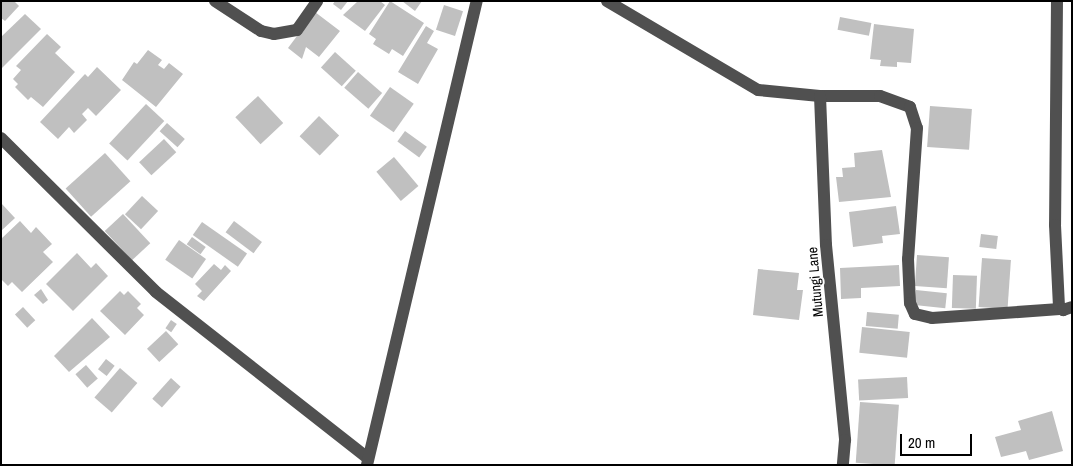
<!DOCTYPE html>
<style>
body{margin:0}
#map{position:relative;width:1073px;height:466px;overflow:hidden;background:#fff;font-family:"Archivo Narrow",sans-serif}
div>[style]{position:absolute}
[style*='--x']{left:calc(var(--x)*1px);top:calc(var(--y)*1px);width:calc(var(--w)*1px);rotate:calc(var(--a)*1deg)}
.building>*{inset:0;background:#c0c0c0;transform-origin:0 0}
.minor>*{height:12px;margin:-6px;padding:0 6px;transform-origin:6px;border-radius:6px;background:#505050}
span{translate:-50% -50%;white-space:nowrap;text-align:center;line-height:1.15;-webkit-text-stroke:4px #fff;paint-order:stroke}
.street-label{font-size:14px;color:#000}
.frame{position:absolute;inset:0;border:2px solid #000;pointer-events:none}
.scale{position:absolute;left:900px;top:434px;width:72px;height:22px;box-sizing:border-box;border:2px solid #000;border-top:0;padding-left:6px;font-size:15px;line-height:18px;white-space:nowrap;color:#000;-webkit-text-stroke:4px #fff;paint-order:stroke}
</style>
<div id="map">
<div class="building">
<i style="clip-path:polygon(1px 1px,14px 1px,19px 6px,5px 21px,1px 18px)"></i>
<i style="clip-path:polygon(335px 1px,348px 1px,341px 10px,333px 4px)"></i>
<i style="clip-path:polygon(358px 1px,380px 1px,385px 5px,365px 31px,343px 15px)"></i>
<i style="clip-path:polygon(390px 1px,424px 23px,403px 56px,392px 49px,389px 54px,373px 44px,376px 39px,369px 34px)"></i>
<i style="clip-path:polygon(402px 1px,422px 1px,415px 11px)"></i>
<i style="left:444px;top:5px;width:20px;height:26px;rotate:18deg"></i>
<i style="clip-path:polygon(315px 12px,340px 31px,319px 57px,306px 47px,302px 59px,288px 48px)"></i>
<i style="clip-path:polygon(25px 14px,41px 29px,1px 69px,1px 37px)"></i>
<i style="left:840px;top:17px;width:32px;height:13px;rotate:11deg"></i>
<i style="clip-path:polygon(874px 24px,914px 29px,911px 63px,897px 62px,897px 67px,880px 66px,881px 60px,870px 59px)"></i>
<i style="clip-path:polygon(426px 26px,434px 31px,427px 43px,438px 49px,418px 84px,398px 72px)"></i>
<i style="clip-path:polygon(47px 34px,61px 47px,55px 53px,75px 72px,43px 107px,31px 97px,28px 100px,15px 87px,18px 84px,13px 79px,21px 70px,16px 66px)"></i>
<i style="clip-path:polygon(148px 50px,162px 60px,158px 65px,164px 69px,169px 63px,183px 74px,156px 107px,122px 80px,134px 62px,137px 64px)"></i>
<i style="left:335px;top:52px;width:28px;height:21px;rotate:42deg"></i>
<i style="clip-path:polygon(97px 67px,121px 90px,96px 116px,88px 108px,82px 114px,87px 120px,74px 133px,69px 127px,58px 139px,40px 122px,85px 74px,88px 77px)"></i>
<i style="left:358px;top:72px;width:32px;height:21px;rotate:41deg"></i>
<i style="left:390px;top:87px;width:29px;height:35px;rotate:35deg"></i>
<i style="left:258px;top:96px;width:37px;height:31px;rotate:47deg"></i>
<i style="left:146px;top:104px;width:25px;height:54px;rotate:43deg"></i>
<i style="left:930px;top:106px;width:42px;height:41px;rotate:4deg"></i>
<i style="left:319px;top:116px;width:28px;height:28px;rotate:44deg"></i>
<i style="left:167px;top:123px;width:24px;height:11px;rotate:42deg"></i>
<i style="left:405px;top:131px;width:27px;height:13px;rotate:36deg"></i>
<i style="left:164px;top:139px;width:18px;height:34px;rotate:47deg"></i>
<i style="clip-path:polygon(882px 150px,891px 197px,839px 202px,836px 177px,843px 177px,842px 168px,855px 167px,854px 153px)"></i>
<i style="left:105px;top:153px;width:38px;height:53px;rotate:48deg"></i>
<i style="left:394px;top:157px;width:38px;height:23px;rotate:50deg"></i>
<i style="left:142px;top:196px;width:22px;height:25px;rotate:43deg"></i>
<i style="clip-path:polygon(1px 203px,15px 218px,1px 231px)"></i>
<i style="clip-path:polygon(896px 206px,900px 234px,882px 236px,883px 243px,853px 247px,849px 212px)"></i>
<i style="left:123px;top:214px;width:40px;height:25px;rotate:47deg"></i>
<i style="clip-path:polygon(20px 221px,31px 233px,36px 227px,52px 244px,43px 252px,53px 262px,22px 292px,12px 282px,8px 286px,1px 279px,1px 239px)"></i>
<i style="left:234px;top:221px;width:35px;height:14px;rotate:37deg"></i>
<i style="left:202px;top:222px;width:55px;height:16px;rotate:35deg"></i>
<i style="left:981px;top:234px;width:17px;height:13px;rotate:7deg"></i>
<i style="left:192px;top:237px;width:17px;height:9px;rotate:36deg"></i>
<i style="left:179px;top:240px;width:33px;height:24px;rotate:35deg"></i>
<i style="clip-path:polygon(77px 253px,91px 268px,96px 263px,108px 276px,73px 311px,46px 284px)"></i>
<i style="left:917px;top:255px;width:32px;height:31px;rotate:4deg"></i>
<i style="left:982px;top:258px;width:29px;height:49px;rotate:4deg"></i>
<i style="clip-path:polygon(214px 264px,221px 270px,225px 265px,231px 271px,204px 301px,197px 296px,202px 291px,195px 284px)"></i>
<i style="clip-path:polygon(899px 265px,900px 286px,861px 288px,861px 298px,841px 299px,840px 268px)"></i>
<i style="clip-path:polygon(758px 269px,799px 273px,797px 290px,803px 290px,799px 320px,753px 315px)"></i>
<i style="left:953px;top:275px;width:24px;height:33px;rotate:2deg"></i>
<i style="clip-path:polygon(41px 289px,48px 300px,43px 304px,34px 295px)"></i>
<i style="left:916px;top:290px;width:31px;height:15px;rotate:6deg"></i>
<i style="clip-path:polygon(120px 291px,124px 295px,128px 291px,141px 304px,137px 308px,144px 315px,125px 335px,100px 311px)"></i>
<i style="left:23px;top:307px;width:18px;height:11px;rotate:47deg"></i>
<i style="left:867px;top:312px;width:32px;height:14px;rotate:5deg"></i>
<i style="clip-path:polygon(92px 318px,110px 337px,69px 372px,54px 356px)"></i>
<i style="left:171px;top:320px;width:7px;height:10px;rotate:34deg"></i>
<i style="left:862px;top:327px;width:48px;height:26px;rotate:6deg"></i>
<i style="left:166px;top:331px;width:18px;height:26px;rotate:47deg"></i>
<i style="left:106px;top:359px;width:11px;height:13px;rotate:38deg"></i>
<i style="left:86px;top:365px;width:18px;height:14px;rotate:49deg"></i>
<i style="left:120px;top:368px;width:23px;height:39px;rotate:41deg"></i>
<i style="left:907px;top:377px;width:21px;height:49px;rotate:87deg"></i>
<i style="left:171px;top:378px;width:13px;height:28px;rotate:42deg"></i>
<i style="left:860px;top:402px;width:39px;height:61px;rotate:4deg"></i>
<i style="clip-path:polygon(1052px 411px,1063px 451px,1029px 460px,1026px 451px,1001px 457px,995px 437px,1021px 430px,1018px 421px)"></i>
</div>
<div class="minor">
<i style="--x:215;--y:1;--w:55;--a:33.1"></i>
<i style="--x:261;--y:31;--w:13;--a:13"></i>
<i style="--x:274;--y:34;--w:23;--a:-10"></i>
<i style="--x:297;--y:30;--w:35;--a:-55"></i>
<i style="--x:607;--y:1;--w:175;--a:30.5"></i>
<i style="--x:758;--y:90;--w:62;--a:5.5"></i>
<i style="--x:820;--y:96;--w:60;--a:0"></i>
<i style="--x:880;--y:96;--w:32;--a:20"></i>
<i style="--x:910;--y:107;--w:22;--a:72"></i>
<i style="--x:917;--y:128;--w:131;--a:93.9"></i>
<i style="--x:908;--y:259;--w:44;--a:87.4"></i>
<i style="--x:910;--y:303;--w:12;--a:66"></i>
<i style="--x:915;--y:314;--w:17;--a:13"></i>
<i style="--x:932;--y:318;--w:128;--a:-4"></i>
<i style="--x:1057;--y:1;--w:224;--a:90.5"></i>
<i style="--x:1055;--y:225;--w:81;--a:87.2"></i>
<i style="--x:1059;--y:306;--w:6;--a:45"></i>
<i style="--x:1063;--y:310;--w:9;--a:-18"></i>
<i style="--x:820;--y:96;--w:149;--a:87.7"></i>
<i style="--x:826;--y:245;--w:196;--a:84.4"></i>
<i style="--x:845;--y:440;--w:25;--a:95"></i>
<i style="--x:1;--y:138;--w:218;--a:44.8"></i>
<i style="--x:156;--y:292;--w:269;--a:38.1"></i>
<i style="--x:367;--y:465;--w:477;--a:-76.7"></i>
</div>
<div class="street-label">
<span style="left:815px;top:282px;rotate:-95deg">Mutungi Lane</span>
</div>
<div class="frame"></div>
<div class="scale">20 m</div>
</div>
